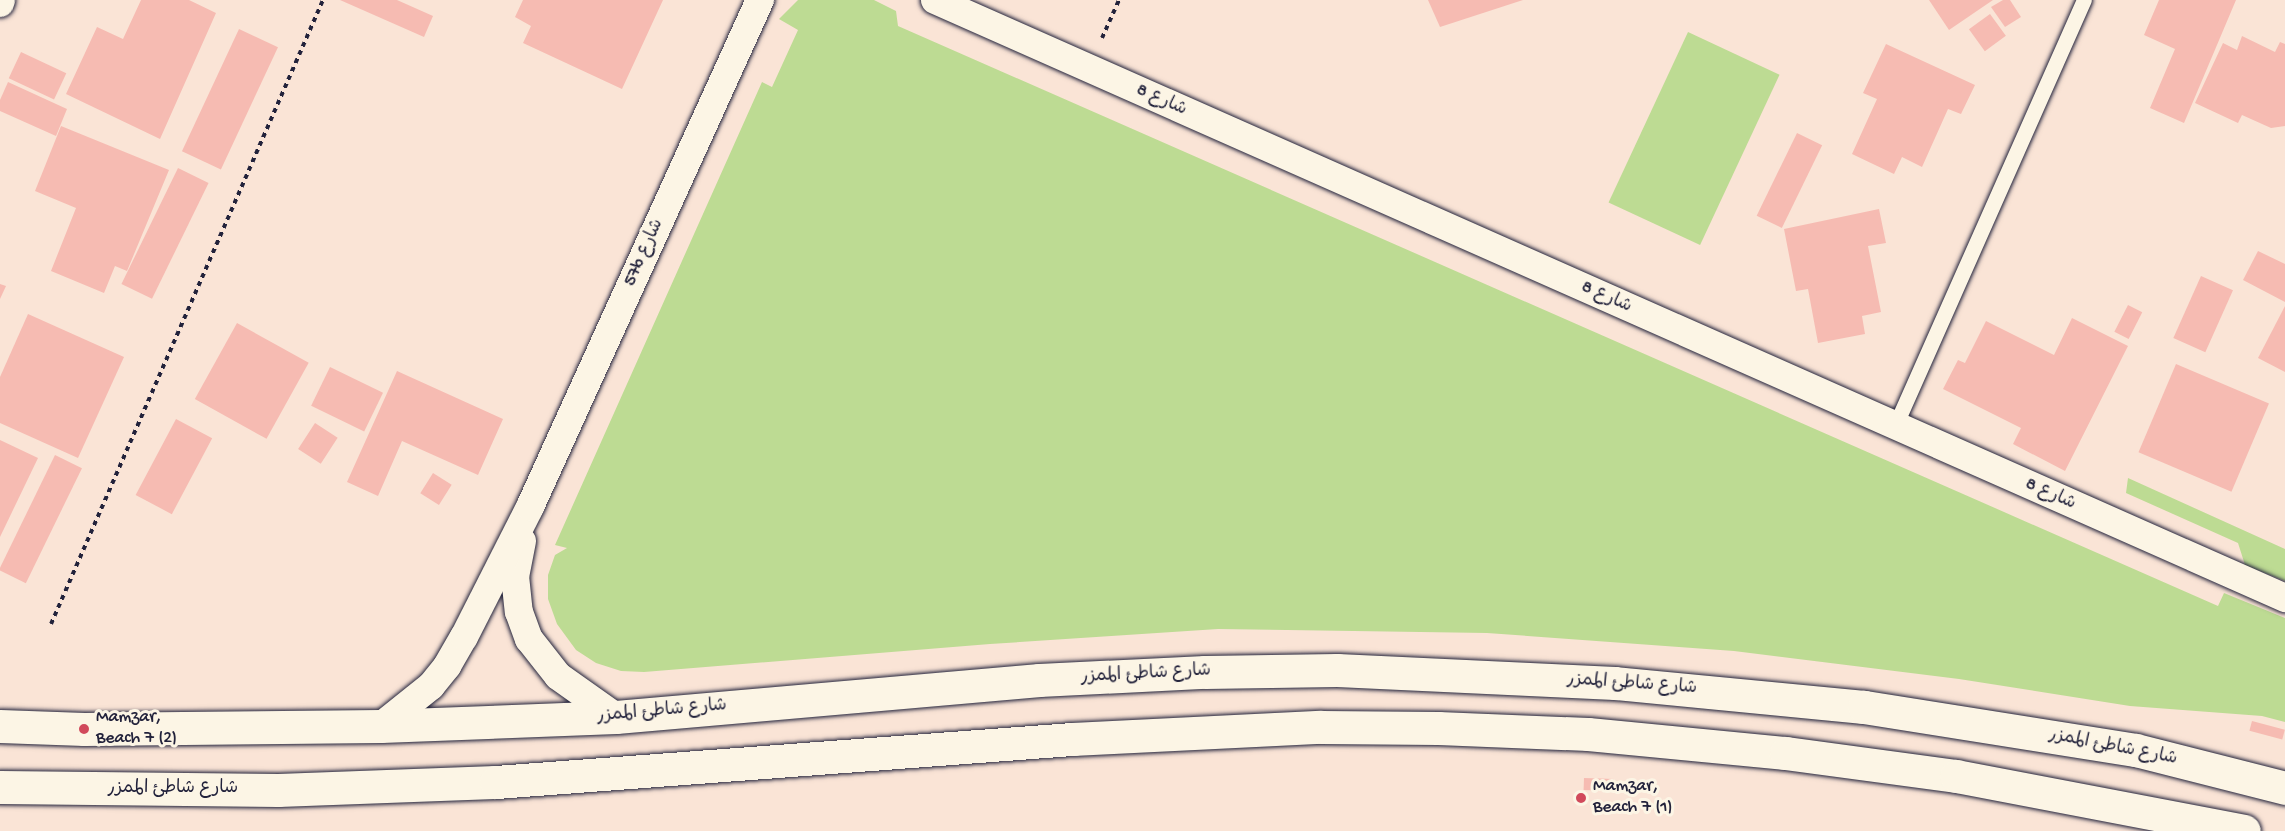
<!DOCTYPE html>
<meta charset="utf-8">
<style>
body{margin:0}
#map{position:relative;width:2285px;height:831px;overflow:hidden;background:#fae4d6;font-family:"Gochi Hand","Playpen Sans Arabic",sans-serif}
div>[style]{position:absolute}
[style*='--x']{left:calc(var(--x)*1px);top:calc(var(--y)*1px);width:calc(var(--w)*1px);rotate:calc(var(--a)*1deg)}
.green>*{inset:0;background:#bddb93;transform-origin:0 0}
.building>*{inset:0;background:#f6bbb2;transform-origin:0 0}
.path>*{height:4px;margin-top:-2px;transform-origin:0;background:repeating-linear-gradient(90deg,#22223b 0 4.5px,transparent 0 9px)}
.roads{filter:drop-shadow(0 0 2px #22223b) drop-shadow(0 0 2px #22223b)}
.service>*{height:15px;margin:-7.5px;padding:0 7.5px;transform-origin:7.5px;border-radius:7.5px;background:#fcf5e5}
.minor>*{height:28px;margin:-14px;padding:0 14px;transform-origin:14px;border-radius:14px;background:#fcf5e5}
.secondary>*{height:33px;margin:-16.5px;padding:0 16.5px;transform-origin:16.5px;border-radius:16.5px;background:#fcf5e5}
.dots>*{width:16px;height:16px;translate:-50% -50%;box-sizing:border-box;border:3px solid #fcf5e5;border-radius:50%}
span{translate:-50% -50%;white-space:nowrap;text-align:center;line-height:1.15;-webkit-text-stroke:6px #fcf5e5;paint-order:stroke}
.street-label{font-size:18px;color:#22223b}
.poi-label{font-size:18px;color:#22223b}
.left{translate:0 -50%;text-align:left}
</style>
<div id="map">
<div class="green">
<i style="clip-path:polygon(798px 0,874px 0,896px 11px,898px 26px,2218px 606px,2224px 593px,2285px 618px,2285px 722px,2262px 716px,2130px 706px,1959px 679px,1734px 651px,1487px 633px,1218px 629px,990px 644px,644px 672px,621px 671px,596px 663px,576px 650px,557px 624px,548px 599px,548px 575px,555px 555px,567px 548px,555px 545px,762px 82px,772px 87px,798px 30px,779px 19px)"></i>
<i style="left:1688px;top:32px;width:101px;height:188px;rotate:25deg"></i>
<i style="clip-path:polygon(2128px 478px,2285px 549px,2285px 581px,2245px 565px,2238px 543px,2126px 493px)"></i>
</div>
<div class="building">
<i style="clip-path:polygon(141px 0,189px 0,216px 13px,160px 139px,66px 94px,97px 27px,123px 39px)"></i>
<i style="clip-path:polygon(340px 0,397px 0,433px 16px,424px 37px)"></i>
<i style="clip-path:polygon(523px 0,663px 0,622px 89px,523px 43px,531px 26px,515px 17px)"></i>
<i style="clip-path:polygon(1428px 0,1523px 0,1440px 27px)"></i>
<i style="clip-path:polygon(1929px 0,1993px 0,1949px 30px)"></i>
<i style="clip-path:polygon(2003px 0,2010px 0,2021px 17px,2005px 27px,1991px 7px)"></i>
<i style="clip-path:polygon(2159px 0,2236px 0,2184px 123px,2150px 108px,2175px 49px,2144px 35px)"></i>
<i style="left:1990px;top:14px;width:27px;height:26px;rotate:54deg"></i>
<i style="left:239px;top:29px;width:43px;height:135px;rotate:25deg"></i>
<i style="clip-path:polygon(2242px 36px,2275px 52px,2280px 42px,2285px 44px,2285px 126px,2271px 128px,2242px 115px,2238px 123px,2195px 103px,2223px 43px,2237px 50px)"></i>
<i style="clip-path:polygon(1886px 44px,1975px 85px,1961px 114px,1948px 109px,1922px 167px,1902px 157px,1894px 174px,1852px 154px,1877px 99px,1863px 93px)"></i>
<i style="left:21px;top:52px;width:50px;height:29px;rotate:25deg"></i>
<i style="clip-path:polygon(8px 82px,67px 109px,56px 136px,0 111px,0 100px)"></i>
<i style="clip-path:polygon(61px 126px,169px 170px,127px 271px,115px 266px,104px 293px,51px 271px,76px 208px,35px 191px)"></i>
<i style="left:1797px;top:133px;width:28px;height:92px;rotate:26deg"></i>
<i style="left:178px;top:168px;width:34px;height:129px;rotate:26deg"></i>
<i style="clip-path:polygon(1879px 209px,1886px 243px,1868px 246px,1881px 312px,1862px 316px,1865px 334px,1818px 343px,1808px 289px,1796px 291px,1784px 229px)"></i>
<i style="clip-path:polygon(2258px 251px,2285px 264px,2285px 302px,2243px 280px)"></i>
<i style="left:2201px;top:276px;width:35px;height:68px;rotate:24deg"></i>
<i style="clip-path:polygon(0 284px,6px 286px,0 299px)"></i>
<i style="left:2128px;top:305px;width:16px;height:30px;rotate:27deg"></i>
<i style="clip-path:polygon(2285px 306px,2285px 372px,2258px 358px)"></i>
<i style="clip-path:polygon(28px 314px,124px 357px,78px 458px,0 423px,0 377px)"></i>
<i style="clip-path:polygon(2072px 318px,2128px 346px,2065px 471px,2013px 444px,2021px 428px,1943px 389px,1958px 360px,1965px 363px,1986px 321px,2054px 355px)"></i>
<i style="left:237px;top:323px;width:82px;height:87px;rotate:29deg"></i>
<i style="left:2176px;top:364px;width:101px;height:96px;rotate:23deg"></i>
<i style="left:330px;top:367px;width:59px;height:43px;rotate:26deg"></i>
<i style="clip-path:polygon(397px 371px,503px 419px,478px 475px,402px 441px,378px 496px,347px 482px)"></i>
<i style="left:176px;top:419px;width:41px;height:86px;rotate:28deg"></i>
<i style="left:315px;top:423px;width:27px;height:31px;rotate:33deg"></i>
<i style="clip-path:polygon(0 440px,38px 458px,0 537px)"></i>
<i style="left:55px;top:455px;width:30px;height:128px;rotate:26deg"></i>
<i style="left:433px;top:473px;width:22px;height:24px;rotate:32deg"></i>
<i style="left:2252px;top:721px;width:34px;height:10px;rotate:15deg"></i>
<i style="left:1584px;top:778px;width:30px;height:12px;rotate:2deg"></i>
</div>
<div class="path">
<i style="--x:1102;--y:38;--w:42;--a:-65.9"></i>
<i style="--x:51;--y:624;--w:681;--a:-66.45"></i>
</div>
<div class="roads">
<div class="service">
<i style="--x:1895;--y:426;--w:466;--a:-66.1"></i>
</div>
<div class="minor">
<i style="--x:935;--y:0;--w:1477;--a:23.89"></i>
<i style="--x:0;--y:3;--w:3;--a:-72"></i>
<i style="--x:522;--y:541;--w:36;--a:101"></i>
<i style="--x:515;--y:576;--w:36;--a:84"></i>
<i style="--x:519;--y:612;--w:29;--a:70"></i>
<i style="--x:529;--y:639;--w:47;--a:51.9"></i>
<i style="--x:558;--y:676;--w:71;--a:35.3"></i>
<i style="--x:381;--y:726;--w:64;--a:-38.7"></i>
<i style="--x:431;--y:686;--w:26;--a:-51"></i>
<i style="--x:447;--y:666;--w:34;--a:-60"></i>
<i style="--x:464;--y:637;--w:146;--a:-63.1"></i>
<i style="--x:530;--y:507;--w:557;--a:-65.6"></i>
</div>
<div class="secondary">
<i style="--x:0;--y:726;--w:84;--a:2"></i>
<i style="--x:84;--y:729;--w:297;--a:-0.6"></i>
<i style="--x:381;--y:726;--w:235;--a:-2.2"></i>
<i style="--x:616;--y:717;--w:425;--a:-5"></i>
<i style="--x:1039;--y:680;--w:166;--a:-2.8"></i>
<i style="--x:1205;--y:672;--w:132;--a:-0.9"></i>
<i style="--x:1337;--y:670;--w:278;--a:2.7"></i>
<i style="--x:1615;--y:683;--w:250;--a:5.5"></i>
<i style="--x:1864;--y:707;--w:275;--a:9"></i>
<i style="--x:2136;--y:750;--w:154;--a:14.3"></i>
<i style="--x:0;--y:787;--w:278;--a:0.6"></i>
<i style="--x:278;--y:790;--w:218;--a:-2.1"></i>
<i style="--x:496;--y:782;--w:578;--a:-4.27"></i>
<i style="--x:1072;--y:739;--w:249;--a:-2.8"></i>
<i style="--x:1321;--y:727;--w:117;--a:0.5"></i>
<i style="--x:1438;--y:728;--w:150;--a:2.3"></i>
<i style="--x:1588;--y:734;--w:199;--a:5.5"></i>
<i style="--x:1786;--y:753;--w:172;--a:7.7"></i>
<i style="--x:1956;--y:776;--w:293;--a:10.8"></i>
</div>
</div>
<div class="dots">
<i style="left:84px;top:729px;background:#d1495b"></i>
<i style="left:1581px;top:798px;background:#d1495b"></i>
</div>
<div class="street-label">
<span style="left:1161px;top:101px;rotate:24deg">شارع 8</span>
<span style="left:645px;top:253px;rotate:-66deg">57b شارع</span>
<span style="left:1606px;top:298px;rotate:24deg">شارع 8</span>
<span style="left:2050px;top:495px;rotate:24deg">شارع 8</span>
<span style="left:1146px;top:675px;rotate:-3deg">شارع شاطئ الممزر</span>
<span style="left:1632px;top:685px;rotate:4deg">شارع شاطئ الممزر</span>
<span style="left:662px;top:712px;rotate:-5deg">شارع شاطئ الممزر</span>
<span style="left:2113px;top:748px;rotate:11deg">شارع شاطئ الممزر</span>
<span style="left:173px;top:789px">شارع شاطئ الممزر</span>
</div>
<div class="poi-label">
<span class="left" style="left:96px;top:729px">Mamzar,<br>Beach 7 (2)</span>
<span class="left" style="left:1593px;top:798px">Mamzar,<br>Beach 7 (1)</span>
</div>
</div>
